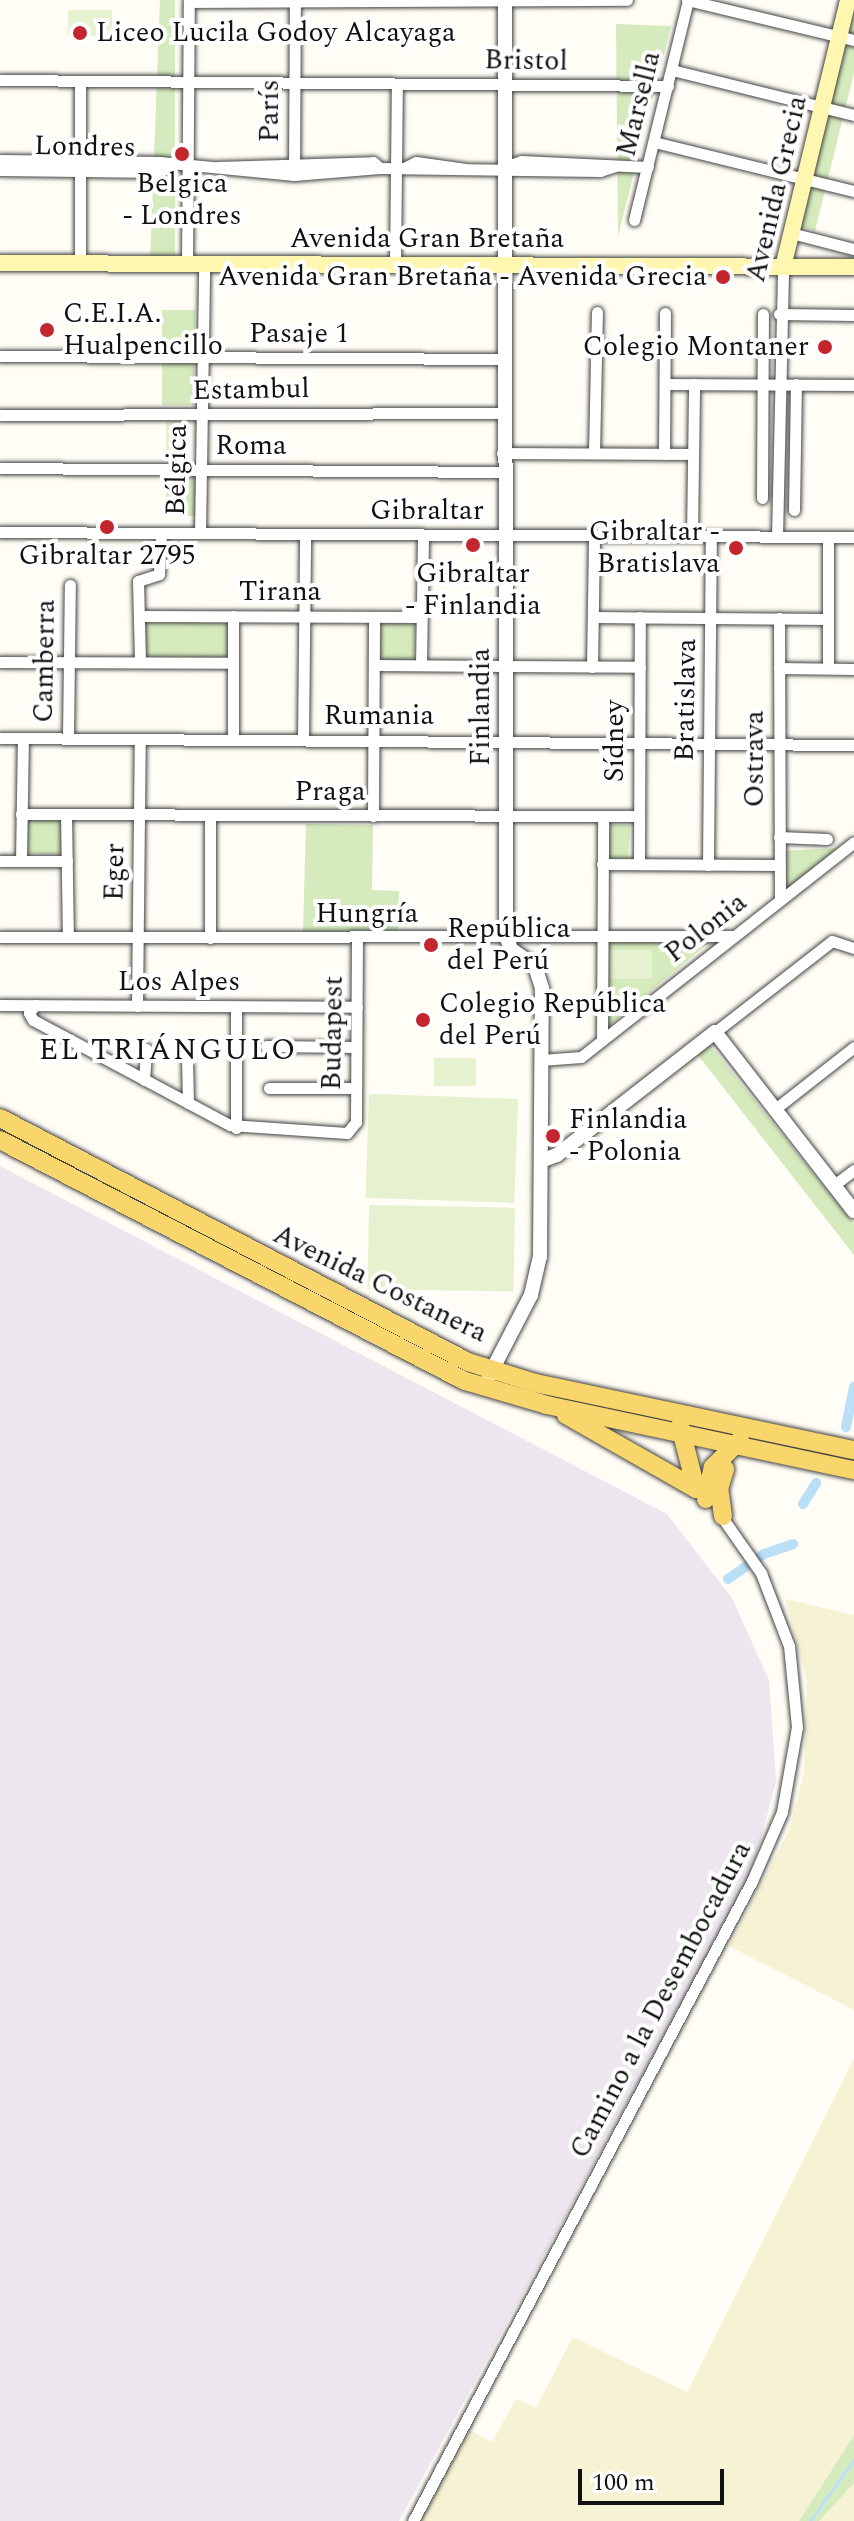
<!DOCTYPE html>
<meta charset="utf-8">
<style>
body{margin:0}
#map{position:relative;width:854px;height:2521px;overflow:hidden;background:#fffdf5;font-family:Spectral,serif}
div>[style]{position:absolute}
[style*='--x']{left:calc(var(--x)*1px);top:calc(var(--y)*1px);width:calc(var(--w)*1px);rotate:calc(var(--a)*1deg)}
.industrial>*{inset:0;background:#eee6ef}
.farmland>*{inset:0;background:#f6f3d4}
.green>*{inset:0;background:#d5ebbd;transform-origin:0 0}
.pitch>*{inset:0;background:#e6f2cf;transform-origin:0 0}
.stream>*{height:3px;margin:-1.5px;padding:0 1.5px;transform-origin:1.5px;border-radius:1.5px;background:#b9e0f7}
.canal>*{height:10px;margin:-5px;padding:0 5px;transform-origin:5px;border-radius:5px;background:#b9e0f7}
.roads{filter:drop-shadow(0 0 2px #444) drop-shadow(0 0 2px #444)}
.minor>*{height:11px;margin:-5.5px;padding:0 5.5px;transform-origin:5.5px;border-radius:5.5px;background:#fff}
.tertiary>*{height:14px;margin:-7px;padding:0 7px;transform-origin:7px;border-radius:7px;background:#fff}
.secondary>*{height:16px;margin:-8px;padding:0 8px;transform-origin:8px;border-radius:8px;background:#fff6b0}
.primary>*{height:18px;margin:-9px;padding:0 9px;transform-origin:9px;border-radius:9px;background:#f9d66b}
.dots>*{width:22px;height:22px;translate:-50% -50%;box-sizing:border-box;border:4px solid #fff;border-radius:50%}
span{translate:-50% -50%;white-space:nowrap;text-align:center;line-height:1.15;-webkit-text-stroke:8px #fff;paint-order:stroke}
.poi-label{font-size:28px;color:#111}
.left{translate:0 -50%;text-align:left}
.right{translate:-100% -50%;text-align:right}
.street-label{font-size:28px;color:#111}
.neighbourhood-label{font-size:30px;color:#111;letter-spacing:2px}
.scale{position:absolute;left:578px;top:2469px;width:146px;height:36px;box-sizing:border-box;border:4px solid #111;border-top:0;padding-left:10px;font-size:24px;line-height:28px;white-space:nowrap;color:#111;-webkit-text-stroke:6px #fff;paint-order:stroke}
</style>
<div id="map">
<div class="industrial">
<i style="clip-path:polygon(0 1166px,667px 1514px,732px 1598px,769px 1680px,776px 1781px,752px 1873px,399px 2521px,0 2521px)"></i>
</div>
<div class="farmland">
<i style="clip-path:polygon(785px 1599px,854px 1615px,854px 2010px,729px 1946px,789px 1830px,804px 1773px,807px 1681px)"></i>
<i style="clip-path:polygon(854px 2058px,854px 2435px,799px 2521px,420px 2521px,469px 2430px,492px 2442px,516px 2399px,536px 2408px,573px 2337px,687px 2392px)"></i>
<i style="clip-path:polygon(854px 2483px,854px 2521px,819px 2521px,831px 2506px)"></i>
</div>
<div class="green">
<i style="clip-path:polygon(160px 0,175px 0,175px 260px,150px 260px)"></i>
<i style="clip-path:polygon(854px 5px,854px 73px,815px 231px,800px 226px)"></i>
<i style="clip-path:polygon(616px 24px,671px 26px,618px 236px)"></i>
<i style="left:162px;top:310px;width:33px;height:39px"></i>
<i style="left:162px;top:362px;width:32px;height:43px"></i>
<i style="left:166px;top:476px;width:33px;height:40px"></i>
<i style="left:144px;top:618px;width:86px;height:41px;rotate:1deg"></i>
<i style="left:381px;top:621px;width:34px;height:39px;rotate:2deg"></i>
<i style="left:22px;top:817px;width:40px;height:36px;rotate:1deg"></i>
<i style="clip-path:polygon(306px 824px,373px 825px,372px 890px,399px 891px,398px 934px,303px 932px)"></i>
<i style="left:608px;top:824px;width:22px;height:36px;rotate:3deg"></i>
<i style="clip-path:polygon(842px 848px,777px 898px,777px 851px)"></i>
<i style="clip-path:polygon(607px 941px,711px 941px,605px 1029px)"></i>
<i style="clip-path:polygon(710px 1045px,854px 1224px,854px 1255px,697px 1054px)"></i>
<i style="clip-path:polygon(854px 2435px,854px 2483px,819px 2521px,799px 2521px)"></i>
</div>
<div class="pitch">
<i style="left:68px;top:10px;width:44px;height:26px"></i>
<i style="left:166px;top:421px;width:21px;height:35px"></i>
<i style="left:604px;top:950px;width:48px;height:29px"></i>
<i style="left:434px;top:1058px;width:42px;height:28px"></i>
<i style="left:518px;top:1099px;width:104px;height:149px;rotate:92deg"></i>
<i style="left:369px;top:1205px;width:146px;height:84px;rotate:1deg"></i>
</div>
<div class="stream">
<i style="--x:810;--y:2521;--w:76;--a:-54.6"></i>
</div>
<div class="canal">
<i style="--x:846;--y:1427;--w:41;--a:-78.7"></i>
<i style="--x:803;--y:1504;--w:25;--a:-58"></i>
<i style="--x:728;--y:1579;--w:44;--a:-34.8"></i>
<i style="--x:764;--y:1554;--w:31;--a:-19"></i>
</div>
<div class="roads">
<div class="minor">
<i style="--x:687;--y:0;--w:172;--a:13.5"></i>
<i style="--x:189;--y:2;--w:438;--a:-0.3"></i>
<i style="--x:672;--y:70;--w:187;--a:13.9"></i>
<i style="--x:0;--y:80;--w:668;--a:0.51"></i>
<i style="--x:80;--y:81;--w:182;--a:90"></i>
<i style="--x:654;--y:142;--w:206;--a:13.8"></i>
<i style="--x:0;--y:160;--w:160;--a:0.7"></i>
<i style="--x:160;--y:162;--w:135;--a:5.5"></i>
<i style="--x:294;--y:175;--w:86;--a:-4.7"></i>
<i style="--x:380;--y:168;--w:220;--a:0.8"></i>
<i style="--x:600;--y:171;--w:16;--a:-18"></i>
<i style="--x:218;--y:167;--w:155;--a:-1.8"></i>
<i style="--x:373;--y:162;--w:9;--a:41"></i>
<i style="--x:504;--y:167;--w:18;--a:-19"></i>
<i style="--x:521;--y:161;--w:127;--a:2.7"></i>
<i style="--x:404;--y:168;--w:13;--a:-27"></i>
<i style="--x:416;--y:162;--w:50;--a:8"></i>
<i style="--x:0;--y:170;--w:160;--a:0.7"></i>
<i style="--x:160;--y:172;--w:9;--a:-41"></i>
<i style="--x:294;--y:175;--w:175;--a:-89.7"></i>
<i style="--x:634;--y:220;--w:227;--a:-76.2"></i>
<i style="--x:791;--y:233;--w:65;--a:14.3"></i>
<i style="--x:187;--y:264;--w:264;--a:-89.6"></i>
<i style="--x:395;--y:265;--w:181;--a:-89.4"></i>
<i style="--x:779;--y:314;--w:75;--a:0.8"></i>
<i style="--x:0;--y:356;--w:502;--a:0.34"></i>
<i style="--x:665;--y:384;--w:189;--a:0.3"></i>
<i style="--x:0;--y:415;--w:502;--a:-0.23"></i>
<i style="--x:502;--y:453;--w:191;--a:0.3"></i>
<i style="--x:594;--y:453;--w:141;--a:-88.8"></i>
<i style="--x:664;--y:454;--w:141;--a:-89.6"></i>
<i style="--x:0;--y:468;--w:502;--a:0.46"></i>
<i style="--x:762;--y:498;--w:184;--a:-89.7"></i>
<i style="--x:794;--y:510;--w:126;--a:-89.1"></i>
<i style="--x:0;--y:532;--w:854;--a:0.34"></i>
<i style="--x:200;--y:533;--w:269;--a:-89.1"></i>
<i style="--x:692;--y:536;--w:152;--a:-89.2"></i>
<i style="--x:777;--y:537;--w:270;--a:-88.7"></i>
<i style="--x:139;--y:616;--w:282;--a:0.2"></i>
<i style="--x:233;--y:616;--w:123;--a:90"></i>
<i style="--x:593;--y:617;--w:235;--a:0.5"></i>
<i style="--x:779;--y:618;--w:282;--a:89.8"></i>
<i style="--x:0;--y:662;--w:233;--a:0.2"></i>
<i style="--x:140;--y:662;--w:81;--a:-91.4"></i>
<i style="--x:138;--y:581;--w:22;--a:-18"></i>
<i style="--x:159;--y:574;--w:41;--a:-87.2"></i>
<i style="--x:375;--y:665;--w:265;--a:0.4"></i>
<i style="--x:421;--y:665;--w:130;--a:-89.1"></i>
<i style="--x:592;--y:667;--w:131;--a:-89.1"></i>
<i style="--x:779;--y:668;--w:75;--a:0.8"></i>
<i style="--x:828;--y:668;--w:131;--a:-90"></i>
<i style="--x:0;--y:738;--w:854;--a:0.47"></i>
<i style="--x:68;--y:738;--w:153;--a:-89.3"></i>
<i style="--x:303;--y:740;--w:206;--a:-89.4"></i>
<i style="--x:21;--y:814;--w:618;--a:0.19"></i>
<i style="--x:66;--y:814;--w:123;--a:89.1"></i>
<i style="--x:373;--y:816;--w:199;--a:-89.7"></i>
<i style="--x:779;--y:837;--w:48;--a:2.4"></i>
<i style="--x:0;--y:861;--w:67;--a:0"></i>
<i style="--x:21;--y:861;--w:123;--a:-89.1"></i>
<i style="--x:602;--y:864;--w:177;--a:0.3"></i>
<i style="--x:639;--y:864;--w:247;--a:-89.8"></i>
<i style="--x:708;--y:865;--w:328;--a:-89.5"></i>
<i style="--x:0;--y:937;--w:734;--a:-0.08"></i>
<i style="--x:210;--y:938;--w:123;--a:-90"></i>
<i style="--x:0;--y:1005;--w:357;--a:0.3"></i>
<i style="--x:35;--y:1005;--w:10;--a:127"></i>
<i style="--x:29;--y:1013;--w:8;--a:60"></i>
<i style="--x:33;--y:1020;--w:223;--a:28.1"></i>
<i style="--x:230;--y:1125;--w:117;--a:3.9"></i>
<i style="--x:347;--y:1133;--w:14;--a:-51"></i>
<i style="--x:356;--y:1122;--w:185;--a:-89.7"></i>
<i style="--x:137;--y:1006;--w:267;--a:-89.4"></i>
<i style="--x:236;--y:1007;--w:121;--a:90"></i>
<i style="--x:715;--y:1032;--w:148;--a:-37.9"></i>
<i style="--x:832;--y:941;--w:23;--a:18"></i>
<i style="--x:602;--y:1040;--w:224;--a:-89.7"></i>
<i style="--x:266;--y:1046;--w:90;--a:0.6"></i>
<i style="--x:187;--y:1057;--w:46;--a:88.8"></i>
<i style="--x:541;--y:1060;--w:40;--a:-4.3"></i>
<i style="--x:581;--y:1057;--w:347;--a:-38.2"></i>
<i style="--x:144;--y:1080;--w:31;--a:-86"></i>
<i style="--x:269;--y:1088;--w:87;--a:0"></i>
<i style="--x:775;--y:1109;--w:100;--a:-38.1"></i>
<i style="--x:834;--y:1185;--w:25;--a:-37"></i>
<i style="--x:413;--y:2521;--w:724;--a:-62.09"></i>
<i style="--x:752;--y:1881;--w:75;--a:-66.5"></i>
<i style="--x:782;--y:1812;--w:86;--a:-80"></i>
<i style="--x:797;--y:1727;--w:81;--a:-95.6"></i>
<i style="--x:789;--y:1646;--w:78;--a:-111"></i>
<i style="--x:761;--y:1573;--w:73;--a:-125"></i>
</div>
<div class="tertiary">
<i style="--x:541;--y:1161;--w:17;--a:-21"></i>
<i style="--x:557;--y:1155;--w:200;--a:-37.9"></i>
<i style="--x:715;--y:1032;--w:227;--a:52.2"></i>
<i style="--x:489;--y:1376;--w:91;--a:-62.6"></i>
<i style="--x:531;--y:1295;--w:39;--a:-77"></i>
<i style="--x:540;--y:1257;--w:269;--a:-89.6"></i>
<i style="--x:542;--y:988;--w:23;--a:-108"></i>
<i style="--x:535;--y:966;--w:29;--a:-145"></i>
<i style="--x:511;--y:949;--w:14;--a:-111"></i>
<i style="--x:506;--y:936;--w:936;--a:-90.06"></i>
</div>
<div class="secondary">
<i style="--x:0;--y:263;--w:854;--a:0.27"></i>
<i style="--x:783;--y:267;--w:275;--a:-76.3"></i>
</div>
<div class="primary">
<i style="--x:0;--y:1118;--w:528;--a:27.54"></i>
<i style="--x:468;--y:1362;--w:70;--a:17.4"></i>
<i style="--x:535;--y:1383;--w:326;--a:11.9"></i>
<i style="--x:0;--y:1140;--w:524;--a:27.4"></i>
<i style="--x:465;--y:1381;--w:85;--a:16.3"></i>
<i style="--x:547;--y:1405;--w:314;--a:12"></i>
<i style="--x:566;--y:1415;--w:150;--a:29.6"></i>
<i style="--x:680;--y:1426;--w:65;--a:75.7"></i>
<i style="--x:706;--y:1499;--w:33;--a:-78"></i>
<i style="--x:713;--y:1467;--w:38;--a:-45"></i>
<i style="--x:723;--y:1516;--w:27;--a:-98"></i>
<i style="--x:719;--y:1489;--w:21;--a:-73"></i>
</div>
</div>
<div class="dots">
<i style="left:80px;top:33px;background:#c4262e"></i>
<i style="left:182px;top:154px;background:#c4262e"></i>
<i style="left:723px;top:277px;background:#c4262e"></i>
<i style="left:47px;top:330px;background:#c4262e"></i>
<i style="left:825px;top:347px;background:#c4262e"></i>
<i style="left:107px;top:527px;background:#c4262e"></i>
<i style="left:473px;top:545px;background:#c4262e"></i>
<i style="left:736px;top:548px;background:#c4262e"></i>
<i style="left:431px;top:945px;background:#c4262e"></i>
<i style="left:423px;top:1020px;background:#c4262e"></i>
<i style="left:553px;top:1136px;background:#c4262e"></i>
</div>
<div class="poi-label">
<span class="left" style="left:96px;top:33px">Liceo Lucila Godoy Alcayaga</span>
<span style="left:182px;top:200px">Belgica<br>- Londres</span>
<span class="right" style="left:707px;top:277px">Avenida Gran Bretaña - Avenida Grecia</span>
<span class="left" style="left:63px;top:330px">C.E.I.A.<br>Hualpencillo</span>
<span class="right" style="left:809px;top:347px">Colegio Montaner</span>
<span class="right" style="left:720px;top:548px">Gibraltar -<br>Bratislava</span>
<span style="left:107px;top:556px">Gibraltar 2795</span>
<span style="left:473px;top:590px">Gibraltar<br>- Finlandia</span>
<span class="left" style="left:447px;top:945px">República<br>del Perú</span>
<span class="left" style="left:439px;top:1020px">Colegio República<br>del Perú</span>
<span class="left" style="left:569px;top:1136px">Finlandia<br>- Polonia</span>
</div>
<div class="street-label">
<span style="left:526px;top:61px;rotate:1deg">Bristol</span>
<span style="left:639px;top:104px;rotate:-76deg">Marsella</span>
<span style="left:270px;top:111px;rotate:-90deg">París</span>
<span style="left:85px;top:147px;rotate:1deg">Londres</span>
<span style="left:777px;top:189px;rotate:-77deg">Avenida Grecia</span>
<span style="left:427px;top:239px">Avenida Gran Bretaña</span>
<span style="left:299px;top:334px">Pasaje 1</span>
<span style="left:251px;top:390px;rotate:-1deg">Estambul</span>
<span style="left:251px;top:446px">Roma</span>
<span style="left:177px;top:470px;rotate:-89deg">Bélgica</span>
<span style="left:427px;top:511px">Gibraltar</span>
<span style="left:280px;top:592px">Tirana</span>
<span style="left:45px;top:661px;rotate:-89deg">Camberra</span>
<span style="left:686px;top:700px;rotate:-89deg">Bratislava</span>
<span style="left:481px;top:707px;rotate:-90deg">Finlandia</span>
<span style="left:379px;top:716px">Rumania</span>
<span style="left:615px;top:741px;rotate:-90deg">Sídney</span>
<span style="left:755px;top:759px;rotate:-90deg">Ostrava</span>
<span style="left:330px;top:792px">Praga</span>
<span style="left:115px;top:872px;rotate:-89deg">Eger</span>
<span style="left:367px;top:914px">Hungría</span>
<span style="left:706px;top:928px;rotate:-38deg">Polonia</span>
<span style="left:179px;top:982px">Los Alpes</span>
<span style="left:333px;top:1033px;rotate:-89deg">Budapest</span>
<span style="left:380px;top:1284px;rotate:26deg">Avenida Costanera</span>
<span style="left:661px;top:2000px;rotate:-62deg">Camino a la Desembocadura</span>
</div>
<div class="neighbourhood-label">
<span style="left:168px;top:1050px">EL TRIÁNGULO</span>
</div>
<div class="scale">100 m</div>
</div>
